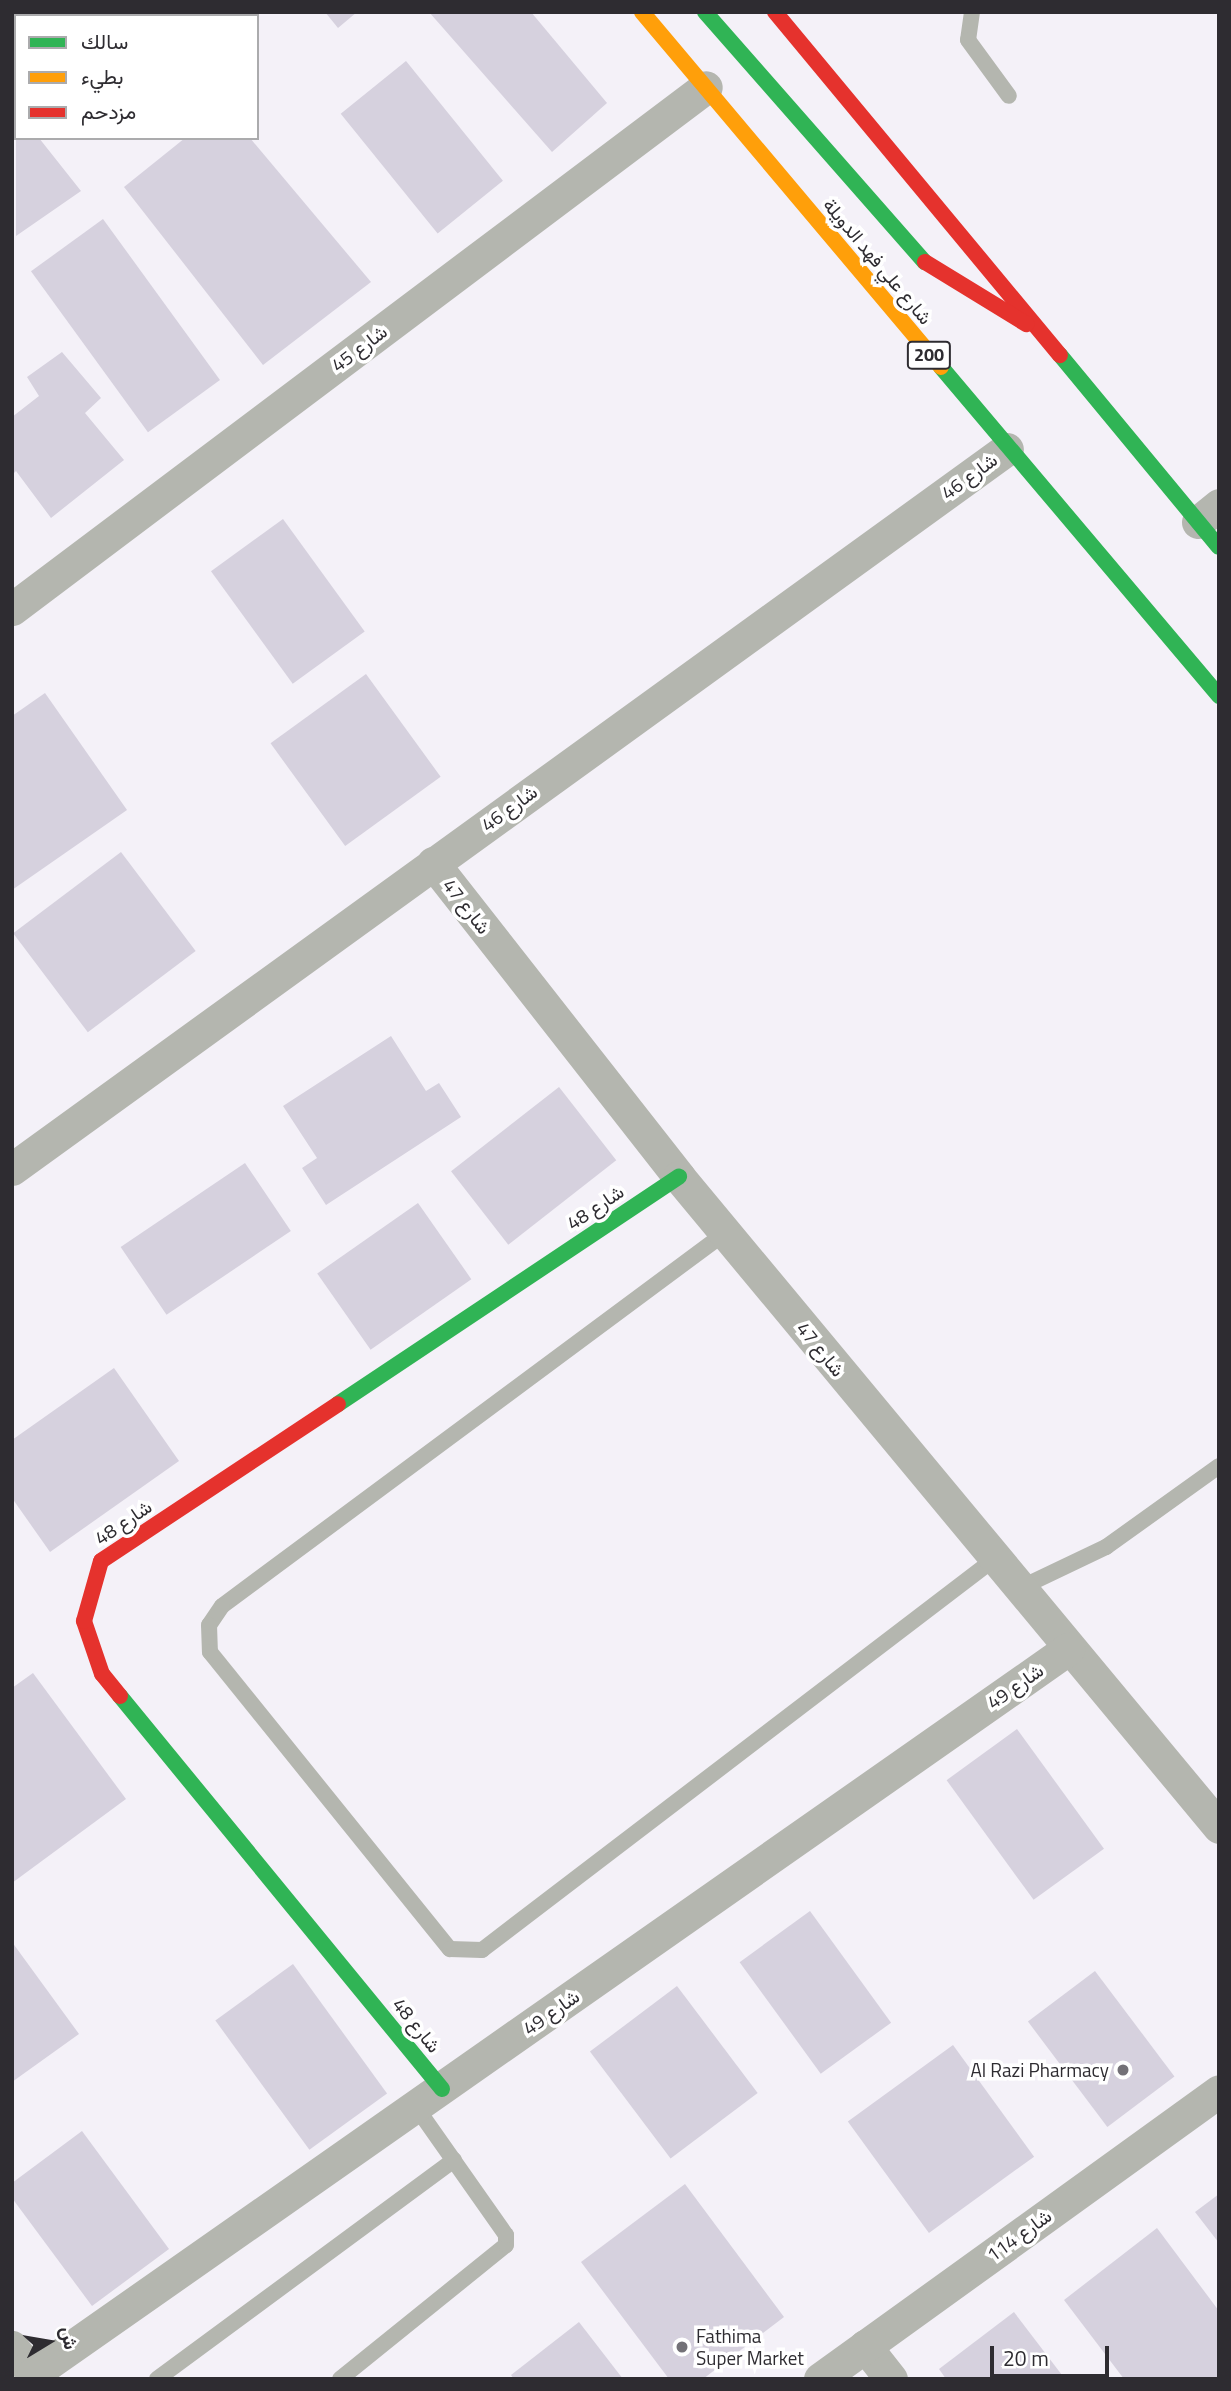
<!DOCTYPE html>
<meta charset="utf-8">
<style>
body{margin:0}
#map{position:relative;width:1231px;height:2391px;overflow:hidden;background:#f4f1f8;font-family:"Titillium Web",Vazirmatn,sans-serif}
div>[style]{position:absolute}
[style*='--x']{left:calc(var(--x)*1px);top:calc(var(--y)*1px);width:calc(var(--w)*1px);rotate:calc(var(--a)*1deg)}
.building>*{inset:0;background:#d6d1de;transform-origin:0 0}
.lane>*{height:16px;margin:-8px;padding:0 8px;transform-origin:8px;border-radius:8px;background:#b4b6af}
.street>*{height:33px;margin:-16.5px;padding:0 16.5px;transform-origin:16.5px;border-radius:16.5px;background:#b4b6af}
.fast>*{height:16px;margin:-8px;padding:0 8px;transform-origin:8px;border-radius:8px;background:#30b455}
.slow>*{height:16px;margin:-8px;padding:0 8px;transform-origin:8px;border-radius:8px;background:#ff9f0a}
.jam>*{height:16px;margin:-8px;padding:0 8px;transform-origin:8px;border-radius:8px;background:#e5322d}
.dots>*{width:19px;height:19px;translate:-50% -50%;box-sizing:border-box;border:4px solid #fff;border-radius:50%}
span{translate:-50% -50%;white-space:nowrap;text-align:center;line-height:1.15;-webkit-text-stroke:7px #fff;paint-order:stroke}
.shield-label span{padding:2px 5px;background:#fff;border:2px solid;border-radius:5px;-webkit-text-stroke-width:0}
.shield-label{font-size:18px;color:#2e2c31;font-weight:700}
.street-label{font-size:19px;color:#2e2c31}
.poi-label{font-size:19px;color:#2e2c31}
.right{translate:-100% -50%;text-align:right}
.left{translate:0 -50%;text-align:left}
.frame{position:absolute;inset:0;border:14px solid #2e2c31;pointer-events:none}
.legend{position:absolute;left:14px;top:14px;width:245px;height:126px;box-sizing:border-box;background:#fff;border:2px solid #ababad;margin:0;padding:9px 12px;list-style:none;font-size:21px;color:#2e2c31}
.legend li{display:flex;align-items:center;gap:14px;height:35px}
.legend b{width:35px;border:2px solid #ababad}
.north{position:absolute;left:14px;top:2307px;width:70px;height:70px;-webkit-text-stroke:5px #fff;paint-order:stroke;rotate:79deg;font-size:19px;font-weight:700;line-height:28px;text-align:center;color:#2e2c31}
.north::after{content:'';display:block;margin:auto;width:24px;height:32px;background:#2e2c31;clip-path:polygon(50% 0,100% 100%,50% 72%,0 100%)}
.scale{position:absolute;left:990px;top:2346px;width:119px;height:32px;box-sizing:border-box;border:4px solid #2e2c31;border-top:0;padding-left:9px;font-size:21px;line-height:24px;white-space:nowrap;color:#2e2c31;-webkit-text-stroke:5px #fff;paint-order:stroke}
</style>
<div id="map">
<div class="building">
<i style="clip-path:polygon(325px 12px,357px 12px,338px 28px)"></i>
<i style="clip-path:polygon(429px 12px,531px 12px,607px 103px,552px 152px)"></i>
<i style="left:406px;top:61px;width:154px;height:84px;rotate:51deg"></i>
<i style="clip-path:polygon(16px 122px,16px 138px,39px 138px,81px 191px,16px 236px)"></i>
<i style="clip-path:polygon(185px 138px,250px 138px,371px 282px,263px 365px,124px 187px)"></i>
<i style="left:103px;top:219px;width:199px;height:89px;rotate:54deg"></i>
<i style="clip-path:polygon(62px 352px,101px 398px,85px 413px,124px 460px,51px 518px,16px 471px,12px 475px,12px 417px,39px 396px,27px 377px)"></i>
<i style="left:283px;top:519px;width:139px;height:89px;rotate:54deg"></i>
<i style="left:366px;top:674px;width:127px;height:118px;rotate:54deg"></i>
<i style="clip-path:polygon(45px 693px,127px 810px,12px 890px,12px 716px)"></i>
<i style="left:121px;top:852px;width:124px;height:135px;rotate:53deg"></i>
<i style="clip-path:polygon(391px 1036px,426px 1091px,439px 1083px,461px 1117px,326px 1205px,302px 1168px,317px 1158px,283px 1106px)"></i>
<i style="left:559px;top:1087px;width:93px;height:137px;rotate:52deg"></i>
<i style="left:245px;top:1163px;width:82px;height:150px;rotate:56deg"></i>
<i style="left:418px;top:1203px;width:93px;height:123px;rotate:55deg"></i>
<i style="clip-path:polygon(114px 1368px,179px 1461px,50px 1552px,12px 1498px,12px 1440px)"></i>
<i style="clip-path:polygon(33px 1673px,126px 1799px,12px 1883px,12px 1688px)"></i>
<i style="left:1017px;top:1729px;width:148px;height:87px;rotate:54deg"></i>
<i style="left:810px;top:1911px;width:138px;height:87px;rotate:54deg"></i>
<i style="clip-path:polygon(12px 1942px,79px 2034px,12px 2082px)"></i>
<i style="left:293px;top:1964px;width:160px;height:96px;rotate:54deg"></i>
<i style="left:1095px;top:1971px;width:132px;height:84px;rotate:53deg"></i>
<i style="left:677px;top:1986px;width:134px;height:109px;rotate:53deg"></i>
<i style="left:953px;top:2045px;width:138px;height:130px;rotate:54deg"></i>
<i style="clip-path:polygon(82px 2131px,169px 2249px,92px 2306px,12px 2198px,12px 2183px)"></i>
<i style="clip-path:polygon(685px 2184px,784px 2317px,703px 2379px,669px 2379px,581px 2262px)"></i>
<i style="clip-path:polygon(1219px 2194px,1219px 2243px,1195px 2212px)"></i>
<i style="clip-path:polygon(1157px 2228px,1219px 2311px,1219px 2379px,1124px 2379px,1064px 2300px)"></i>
<i style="clip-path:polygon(1014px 2312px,1065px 2379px,946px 2379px,939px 2369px)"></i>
<i style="clip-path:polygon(579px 2322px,623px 2379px,514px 2379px,511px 2375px)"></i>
</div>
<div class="lane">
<i style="--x:972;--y:12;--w:28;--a:98"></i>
<i style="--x:968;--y:40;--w:69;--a:53.8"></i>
<i style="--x:725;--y:1233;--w:626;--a:143.44"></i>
<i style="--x:222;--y:1606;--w:23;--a:124"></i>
<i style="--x:209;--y:1625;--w:27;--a:88"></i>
<i style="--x:210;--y:1652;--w:382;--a:51.1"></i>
<i style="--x:450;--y:1949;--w:32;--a:2"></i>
<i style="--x:482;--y:1950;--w:643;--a:-37.35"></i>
<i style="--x:1018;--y:1589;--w:98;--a:-25.5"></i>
<i style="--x:1106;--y:1547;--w:139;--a:-35.6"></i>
<i style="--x:157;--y:2379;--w:369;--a:-36.4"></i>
<i style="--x:340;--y:2379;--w:213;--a:-38.9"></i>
<i style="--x:506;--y:2245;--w:10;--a:-90"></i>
<i style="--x:506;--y:2235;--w:156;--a:-125.1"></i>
</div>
<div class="street">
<i style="--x:1198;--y:522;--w:27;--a:-39"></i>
<i style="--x:12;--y:609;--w:868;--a:-36.95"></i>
<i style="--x:433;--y:863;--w:399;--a:51.9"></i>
<i style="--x:679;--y:1177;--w:845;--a:50.28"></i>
<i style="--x:12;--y:1169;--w:1228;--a:-35.89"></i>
<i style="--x:865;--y:2346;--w:42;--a:51.8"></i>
<i style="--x:12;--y:2347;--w:41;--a:52"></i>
<i style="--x:33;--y:2374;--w:1264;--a:-35.01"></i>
<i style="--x:820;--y:2379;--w:492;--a:-35.8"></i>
</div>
<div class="fast">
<i style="--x:705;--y:12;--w:333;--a:48.7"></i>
<i style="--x:1060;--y:355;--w:249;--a:50.4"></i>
<i style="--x:941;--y:367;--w:431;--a:49.8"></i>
<i style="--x:338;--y:1404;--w:410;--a:-33.7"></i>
<i style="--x:120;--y:1696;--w:508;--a:50.67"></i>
</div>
<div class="slow">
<i style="--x:642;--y:12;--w:464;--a:49.9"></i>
</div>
<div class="jam">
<i style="--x:775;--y:12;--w:446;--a:50.3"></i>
<i style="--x:925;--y:262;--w:119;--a:31.5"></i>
<i style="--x:120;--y:1696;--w:28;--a:-129"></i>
<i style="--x:102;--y:1674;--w:56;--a:-108.8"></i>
<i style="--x:84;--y:1621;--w:62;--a:-74.2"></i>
<i style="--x:101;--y:1561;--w:284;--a:-33.5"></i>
</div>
<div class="dots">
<i style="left:1123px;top:2070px;background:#737177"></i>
<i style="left:682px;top:2347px;background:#737177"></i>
</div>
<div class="shield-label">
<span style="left:929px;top:355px">200</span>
</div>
<div class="street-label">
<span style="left:878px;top:261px;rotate:50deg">شارع علي فهد الدويلة</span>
<span style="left:359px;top:348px;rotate:-37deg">شارع 45</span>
<span style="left:969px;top:476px;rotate:-36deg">شارع 46</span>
<span style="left:509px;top:808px;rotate:-36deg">شارع 46</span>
<span style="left:467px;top:906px;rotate:52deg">شارع 47</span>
<span style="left:595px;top:1207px;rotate:-34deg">شارع 48</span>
<span style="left:821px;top:1349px;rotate:51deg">شارع 47</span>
<span style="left:123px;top:1522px;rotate:-34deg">شارع 48</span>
<span style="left:1015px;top:1686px;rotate:-35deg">شارع 49</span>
<span style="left:551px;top:2012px;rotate:-35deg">شارع 49</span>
<span style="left:417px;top:2025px;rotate:51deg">شارع 48</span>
<span style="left:1019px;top:2235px;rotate:-36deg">شارع 114</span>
</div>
<div class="poi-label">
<span class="right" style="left:1109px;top:2070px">Al Razi Pharmacy</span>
<span class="left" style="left:696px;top:2347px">Fathima<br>Super Market</span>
</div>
<div class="frame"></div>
<ul class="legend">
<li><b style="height:9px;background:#30b455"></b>سالك</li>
<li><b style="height:9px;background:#ff9f0a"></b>بطيء</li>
<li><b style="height:9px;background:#e5322d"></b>مزدحم</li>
</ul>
<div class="north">ش</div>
<div class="scale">20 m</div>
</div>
